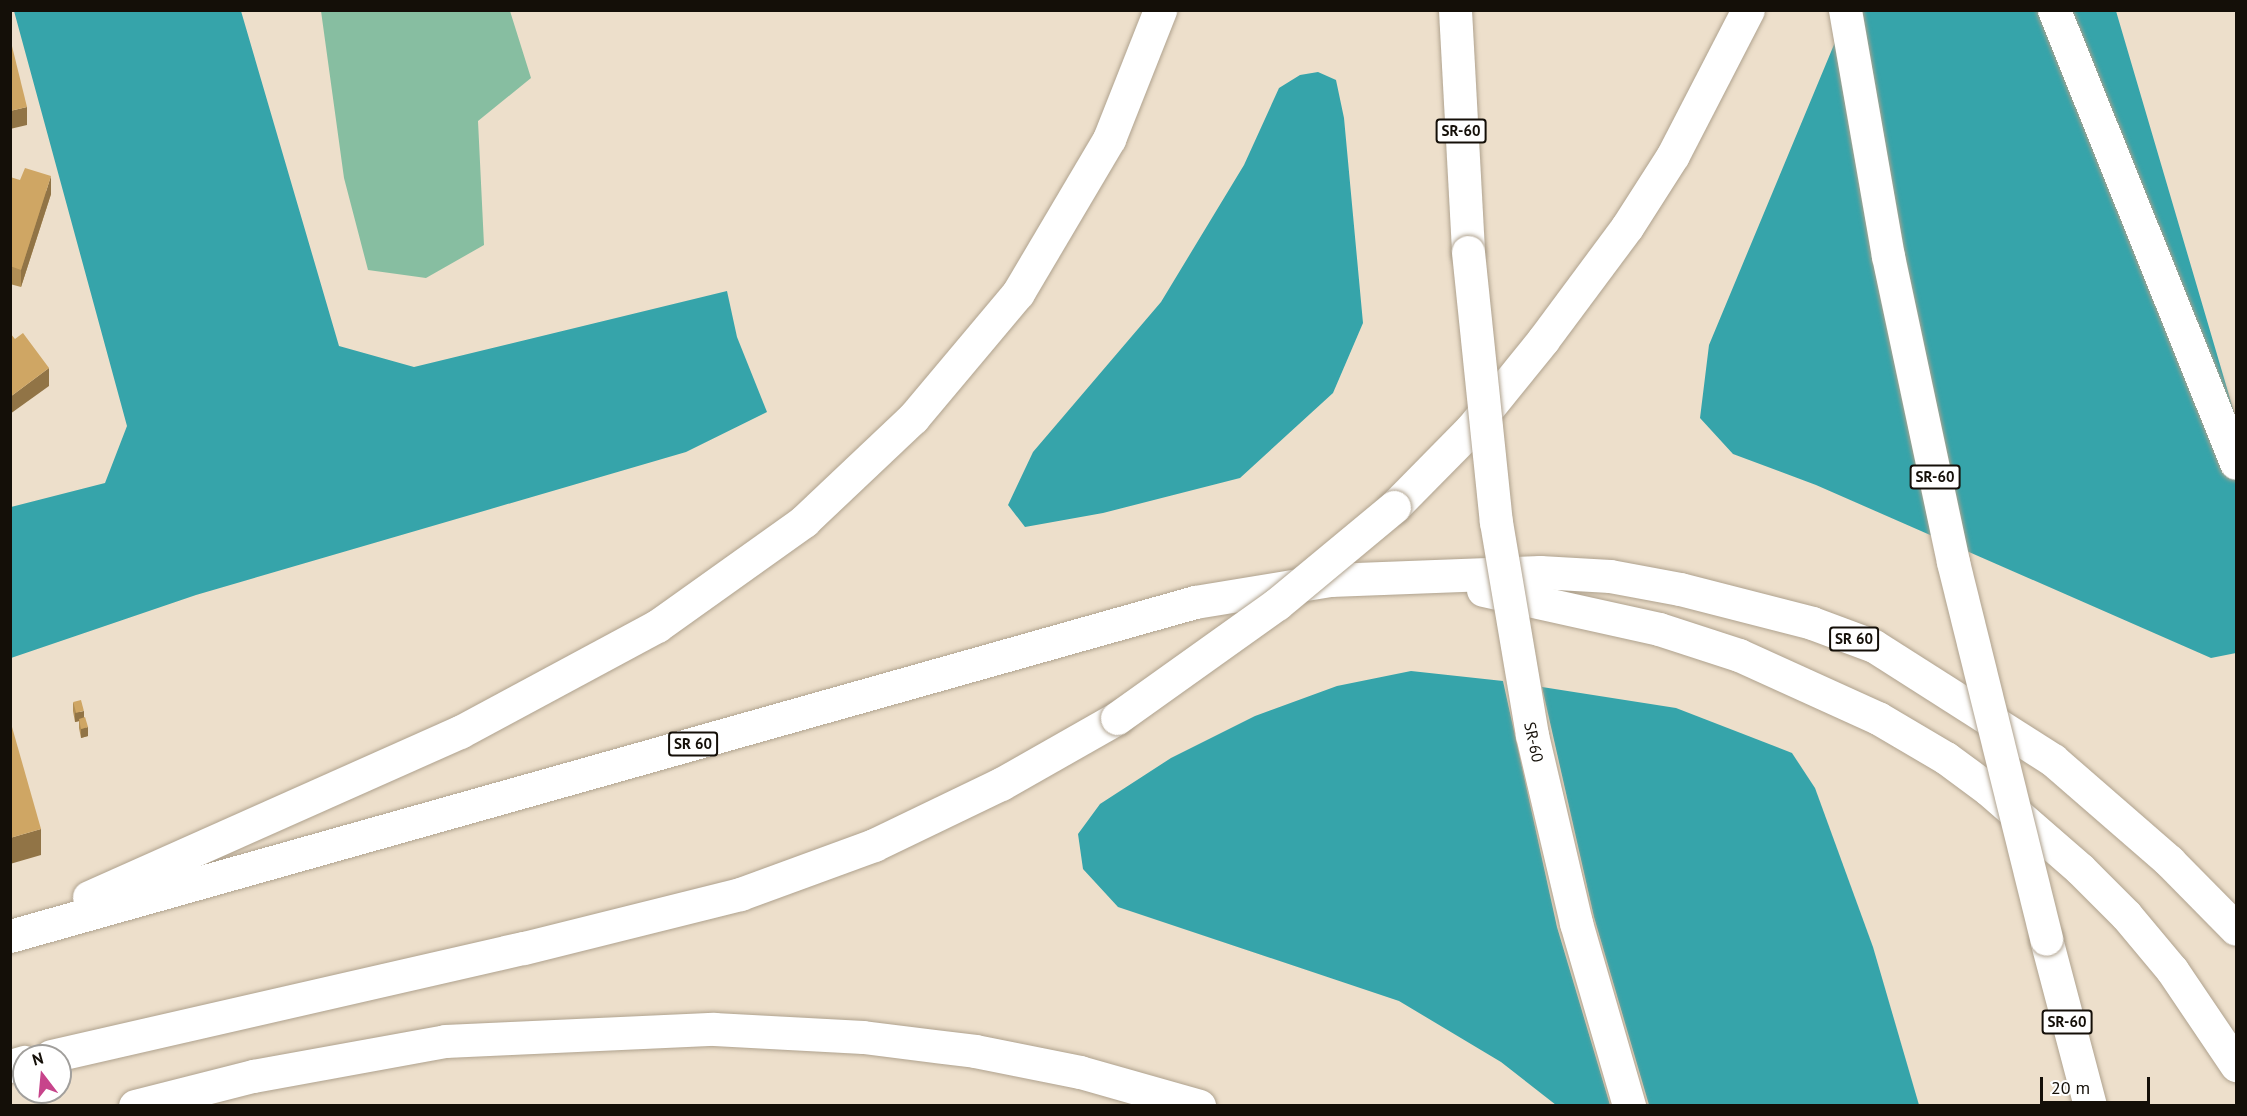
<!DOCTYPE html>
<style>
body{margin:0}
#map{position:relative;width:2247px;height:1116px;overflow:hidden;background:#eddfcb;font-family:"PT Sans",sans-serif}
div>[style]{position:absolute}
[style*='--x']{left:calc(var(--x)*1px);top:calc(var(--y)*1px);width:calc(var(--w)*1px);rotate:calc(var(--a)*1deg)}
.green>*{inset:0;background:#87bea1}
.water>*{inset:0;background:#36a4aa}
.roads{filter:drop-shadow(0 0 2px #afa28e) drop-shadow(0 0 2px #afa28e)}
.highway>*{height:33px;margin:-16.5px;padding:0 16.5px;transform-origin:16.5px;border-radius:16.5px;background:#fff}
.bridges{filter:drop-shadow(0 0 2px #afa28e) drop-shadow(0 0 2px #afa28e)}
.highway-bridge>*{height:33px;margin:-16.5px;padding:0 16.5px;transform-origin:16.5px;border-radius:16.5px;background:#fff}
.wall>*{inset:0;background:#b28f56}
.shaded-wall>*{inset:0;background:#917446}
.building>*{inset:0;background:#cfa664;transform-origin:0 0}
span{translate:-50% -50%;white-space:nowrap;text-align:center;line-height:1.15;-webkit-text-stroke:4.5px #fff;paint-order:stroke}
.shield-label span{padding:2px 4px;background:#fff;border:2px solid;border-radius:4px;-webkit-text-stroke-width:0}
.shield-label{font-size:15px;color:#140f08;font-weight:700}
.street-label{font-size:16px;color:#140f08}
.frame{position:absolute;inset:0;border:12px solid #140f08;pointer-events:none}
.north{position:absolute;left:12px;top:1044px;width:60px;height:60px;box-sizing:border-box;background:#fff;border:2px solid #a19f9c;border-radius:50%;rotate:344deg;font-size:16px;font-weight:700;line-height:24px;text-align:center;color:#140f08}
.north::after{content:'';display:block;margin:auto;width:21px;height:27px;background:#c7448b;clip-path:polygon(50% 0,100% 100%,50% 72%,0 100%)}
.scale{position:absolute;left:2040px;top:1077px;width:110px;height:27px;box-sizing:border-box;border:3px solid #140f08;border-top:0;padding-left:8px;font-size:18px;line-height:21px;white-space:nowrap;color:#140f08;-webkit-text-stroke:4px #fff;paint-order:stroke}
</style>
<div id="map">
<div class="green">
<i style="clip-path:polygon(321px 11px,510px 11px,531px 78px,478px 121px,484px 245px,426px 278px,368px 270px,344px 178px)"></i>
</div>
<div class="water">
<i style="clip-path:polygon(14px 11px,241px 11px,339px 346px,414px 367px,727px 291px,737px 337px,767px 412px,686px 452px,196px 595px,11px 658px,11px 507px,105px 483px,127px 426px)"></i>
<i style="clip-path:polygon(1848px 11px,2116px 11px,2236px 419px,2236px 653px,2211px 658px,1816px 485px,1733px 454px,1700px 418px,1709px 345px)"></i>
<i style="clip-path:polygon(1318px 72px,1336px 80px,1344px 118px,1363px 323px,1333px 393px,1240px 478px,1103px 513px,1025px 527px,1008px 505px,1033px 452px,1161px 302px,1244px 165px,1279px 88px,1300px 75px)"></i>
<i style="clip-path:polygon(1411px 671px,1503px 681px,1557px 927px,1610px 1105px,1556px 1105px,1501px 1062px,1399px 1001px,1118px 907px,1083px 869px,1078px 834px,1100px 804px,1171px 758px,1255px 716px,1337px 686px)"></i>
<i style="clip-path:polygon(1542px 687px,1676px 708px,1792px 753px,1815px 788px,1873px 947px,1919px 1105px,1649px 1105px,1594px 917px)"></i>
</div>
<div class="roads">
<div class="highway">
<i style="--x:1455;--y:10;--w:242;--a:86.9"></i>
<i style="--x:2054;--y:10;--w:488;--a:68.1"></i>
<i style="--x:1394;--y:507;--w:110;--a:-45.4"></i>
<i style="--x:1471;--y:429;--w:114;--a:-51"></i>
<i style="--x:1543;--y:340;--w:141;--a:-53.4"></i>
<i style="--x:1627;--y:227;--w:85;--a:-57.4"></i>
<i style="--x:1673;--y:155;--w:163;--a:-62.7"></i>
<i style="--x:1483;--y:590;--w:180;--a:12.5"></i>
<i style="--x:1659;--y:629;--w:84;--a:18"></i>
<i style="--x:1739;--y:655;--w:153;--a:24.4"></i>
<i style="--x:1878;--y:718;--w:79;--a:30.5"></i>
<i style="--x:1946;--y:758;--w:52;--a:36.4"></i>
<i style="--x:1988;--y:789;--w:122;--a:41"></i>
<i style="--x:2080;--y:869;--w:65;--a:45"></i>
<i style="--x:2126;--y:915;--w:72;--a:50.1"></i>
<i style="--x:2172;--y:970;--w:115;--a:56"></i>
<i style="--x:89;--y:897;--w:406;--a:-24"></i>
<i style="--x:460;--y:732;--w:224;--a:-28.3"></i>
<i style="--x:657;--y:626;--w:181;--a:-35.5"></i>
<i style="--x:804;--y:521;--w:150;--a:-43.4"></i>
<i style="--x:913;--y:418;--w:163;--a:-50"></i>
<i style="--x:1018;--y:293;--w:179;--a:-59.4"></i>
<i style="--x:1109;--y:139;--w:139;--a:-68.4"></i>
<i style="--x:10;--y:936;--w:1231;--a:-15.74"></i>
<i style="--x:1195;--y:602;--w:137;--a:-9.3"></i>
<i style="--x:1330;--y:580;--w:210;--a:-2.2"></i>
<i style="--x:1540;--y:572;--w:70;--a:3.3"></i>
<i style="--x:1610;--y:576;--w:71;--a:10.5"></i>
<i style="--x:1680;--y:589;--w:136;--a:14.4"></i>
<i style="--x:1812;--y:623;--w:66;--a:20.4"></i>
<i style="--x:1874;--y:646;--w:212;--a:32.5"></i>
<i style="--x:2053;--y:760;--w:154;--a:41"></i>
<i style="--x:2169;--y:861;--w:95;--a:45.4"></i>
<i style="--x:2046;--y:939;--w:173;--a:75.2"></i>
<i style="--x:51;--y:1056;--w:485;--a:-12.9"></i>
<i style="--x:524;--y:948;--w:223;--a:-14"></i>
<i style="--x:740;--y:894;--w:143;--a:-20.1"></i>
<i style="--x:874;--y:845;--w:141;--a:-25.7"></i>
<i style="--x:1001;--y:784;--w:133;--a:-29.6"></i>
<i style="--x:10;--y:1066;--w:15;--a:-16"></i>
<i style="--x:135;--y:1106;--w:122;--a:-14.3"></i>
<i style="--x:253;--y:1076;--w:195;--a:-10.3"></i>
<i style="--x:445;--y:1041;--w:269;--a:-2.6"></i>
<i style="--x:714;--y:1029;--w:149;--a:3.1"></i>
<i style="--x:863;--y:1037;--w:113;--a:7.1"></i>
<i style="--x:975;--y:1051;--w:107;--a:11.3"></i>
<i style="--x:1080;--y:1072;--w:124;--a:15.9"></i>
</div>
</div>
<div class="bridges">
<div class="highway-bridge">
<i style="--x:1845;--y:10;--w:250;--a:80.1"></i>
<i style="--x:1888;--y:256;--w:313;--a:78"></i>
<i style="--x:1953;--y:562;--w:388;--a:76.1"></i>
<i style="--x:1468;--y:252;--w:271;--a:84.1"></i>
<i style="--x:1496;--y:522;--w:216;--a:80.4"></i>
<i style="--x:1532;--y:735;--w:193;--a:76.8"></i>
<i style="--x:1576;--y:923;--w:191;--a:73.8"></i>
<i style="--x:1117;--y:718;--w:196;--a:-35.5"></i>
<i style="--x:1277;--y:604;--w:152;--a:-39.7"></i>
</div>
</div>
<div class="wall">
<i style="clip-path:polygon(10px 177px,51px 194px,21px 287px,10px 284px)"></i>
<i style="clip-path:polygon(73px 702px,84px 718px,88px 736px,81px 738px,79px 728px,79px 721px,75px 722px,73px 711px)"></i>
</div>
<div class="shaded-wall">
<i style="clip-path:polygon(27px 107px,27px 125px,10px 129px,10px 111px)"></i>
<i style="clip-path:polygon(51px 176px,51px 194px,21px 287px,21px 270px)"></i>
<i style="clip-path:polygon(49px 368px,49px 386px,10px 414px,10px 397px)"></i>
<i style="clip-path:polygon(84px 711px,84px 720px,75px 722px,75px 713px)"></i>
<i style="clip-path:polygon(88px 727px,88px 736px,81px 738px,81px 729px)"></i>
<i style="clip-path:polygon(41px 829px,41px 855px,10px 864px,10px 838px)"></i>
</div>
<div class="building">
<i style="clip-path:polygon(10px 38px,27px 107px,10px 111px)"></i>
<i style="clip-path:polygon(25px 168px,51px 176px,21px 270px,10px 266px,10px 177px,20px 180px)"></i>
<i style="clip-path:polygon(10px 333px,15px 339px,23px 333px,49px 368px,10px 397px)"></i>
<i style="left:81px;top:700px;width:11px;height:8px;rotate:75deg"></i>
<i style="clip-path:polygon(85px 717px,88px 727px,81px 729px,79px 719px)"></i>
<i style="clip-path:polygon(12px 727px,41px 829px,10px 838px,10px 728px)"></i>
</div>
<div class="shield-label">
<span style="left:1461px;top:131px">SR-60</span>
<span style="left:1935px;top:477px">SR-60</span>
<span style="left:1854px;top:639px">SR 60</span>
<span style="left:693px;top:744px">SR 60</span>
<span style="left:2067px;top:1022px">SR-60</span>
</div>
<div class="street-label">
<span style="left:1534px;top:742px;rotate:78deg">SR-60</span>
</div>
<div class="frame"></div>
<div class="north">N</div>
<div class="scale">20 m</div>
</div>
